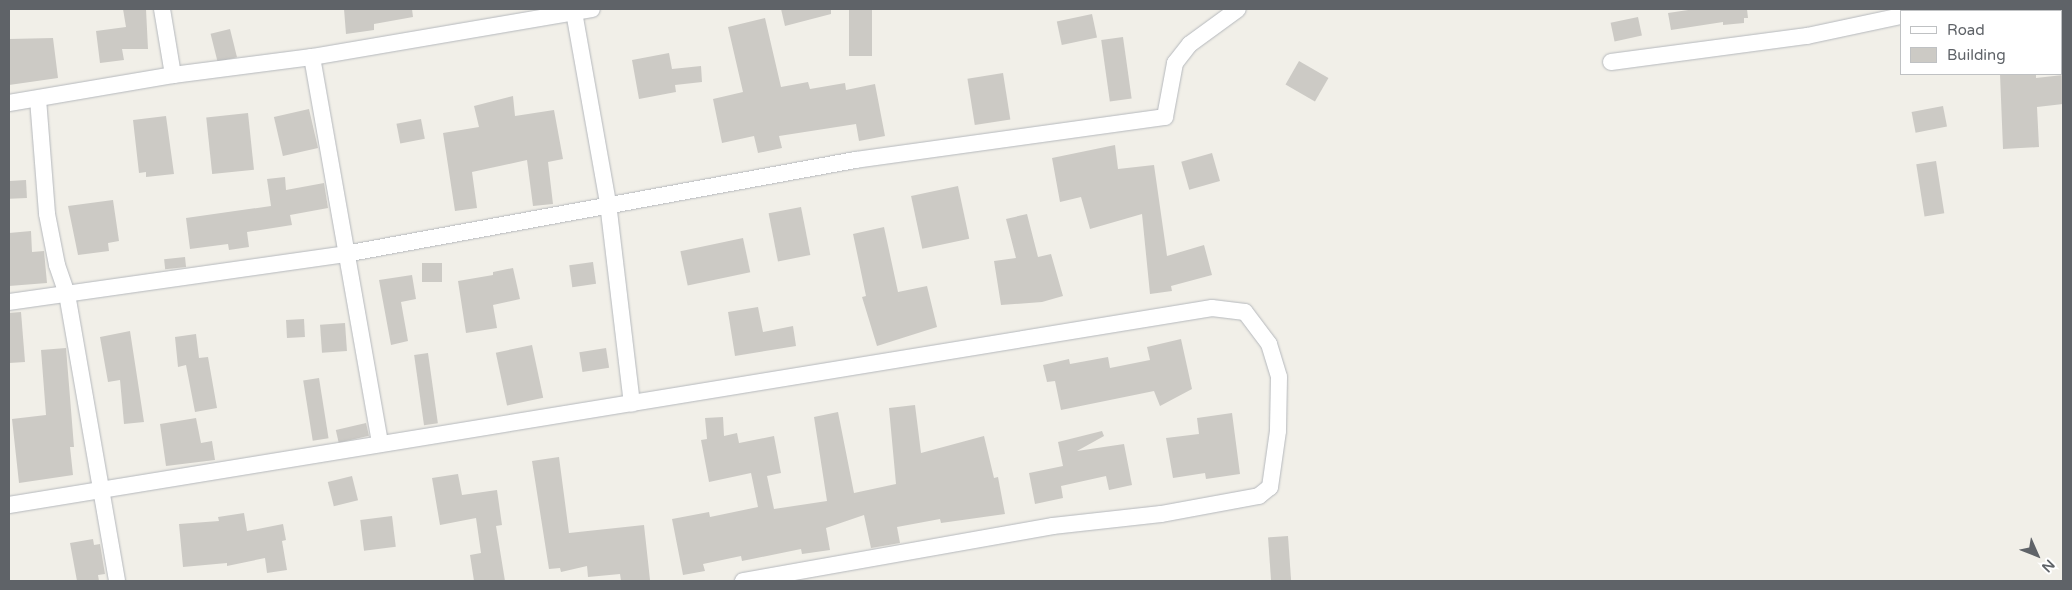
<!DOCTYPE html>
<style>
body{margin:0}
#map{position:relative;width:2072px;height:590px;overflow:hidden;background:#f1efe8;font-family:"Varela Round",sans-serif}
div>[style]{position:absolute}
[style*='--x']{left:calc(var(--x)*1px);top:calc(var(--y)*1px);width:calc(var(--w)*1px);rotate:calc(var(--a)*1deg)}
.building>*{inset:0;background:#cccac5;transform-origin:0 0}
.roads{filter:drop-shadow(0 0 1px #b5b8bc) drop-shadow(0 0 1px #b5b8bc)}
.minor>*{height:16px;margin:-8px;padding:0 8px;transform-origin:8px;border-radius:8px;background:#fff}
span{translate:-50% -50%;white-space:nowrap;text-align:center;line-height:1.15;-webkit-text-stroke:4.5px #fff;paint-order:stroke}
.frame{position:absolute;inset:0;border:10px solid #5f6368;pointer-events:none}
.legend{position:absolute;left:1900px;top:10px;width:162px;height:65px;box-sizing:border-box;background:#fff;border:1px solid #bfc1c3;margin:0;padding:6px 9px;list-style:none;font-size:15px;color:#5f6368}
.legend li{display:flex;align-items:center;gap:10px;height:25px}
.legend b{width:25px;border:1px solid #bfc1c3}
.north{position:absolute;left:2012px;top:530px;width:50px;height:50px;-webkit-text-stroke:4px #fff;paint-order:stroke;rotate:134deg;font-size:14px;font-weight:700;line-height:20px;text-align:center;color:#5f6368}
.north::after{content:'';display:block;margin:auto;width:18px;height:22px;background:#5f6368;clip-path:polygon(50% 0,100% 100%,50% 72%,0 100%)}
</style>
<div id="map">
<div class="building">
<i style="clip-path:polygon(123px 9px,146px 9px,148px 49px,122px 49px,124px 60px,100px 63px,96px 31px,126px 27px)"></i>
<i style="clip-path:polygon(344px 9px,412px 9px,413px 17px,374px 24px,374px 30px,346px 34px)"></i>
<i style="clip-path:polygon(781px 9px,831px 9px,831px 14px,785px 26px)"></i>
<i style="left:849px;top:9px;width:23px;height:47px"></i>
<i style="clip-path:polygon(1695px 9px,1747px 9px,1748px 18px,1744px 18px,1744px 23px,1723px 25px,1723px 22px,1671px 30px,1668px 13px)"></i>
<i style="left:1092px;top:14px;width:24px;height:36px;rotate:78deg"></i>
<i style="left:1638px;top:17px;width:19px;height:28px;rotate:78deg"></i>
<i style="clip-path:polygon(765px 18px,781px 87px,808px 82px,810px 89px,845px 83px,846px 90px,875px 84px,885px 136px,859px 141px,856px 124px,779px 136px,782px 148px,758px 153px,754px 136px,722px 143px,713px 99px,743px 92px,728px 27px)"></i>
<i style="left:230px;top:29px;width:29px;height:20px;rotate:76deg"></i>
<i style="left:1123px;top:37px;width:62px;height:22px;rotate:82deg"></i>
<i style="clip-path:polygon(53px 38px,58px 78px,9px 85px,9px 39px)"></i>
<i style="clip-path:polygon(669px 53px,672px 69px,701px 66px,702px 82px,675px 85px,676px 92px,639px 99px,632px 60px)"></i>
<i style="left:1299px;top:61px;width:34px;height:27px;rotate:30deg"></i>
<i style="left:1003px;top:73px;width:47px;height:36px;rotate:81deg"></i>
<i style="clip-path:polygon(2000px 74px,2036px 74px,2036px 78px,2063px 75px,2063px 104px,2037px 107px,2039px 147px,2003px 149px)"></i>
<i style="clip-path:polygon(513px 96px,515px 116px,554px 110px,563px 159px,548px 162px,553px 204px,533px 206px,527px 160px,472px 172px,477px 208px,455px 211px,443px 133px,479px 127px,474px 106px)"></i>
<i style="left:1943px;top:106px;width:21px;height:32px;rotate:79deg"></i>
<i style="left:309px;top:109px;width:40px;height:36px;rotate:77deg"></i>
<i style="left:248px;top:113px;width:57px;height:42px;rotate:84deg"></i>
<i style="clip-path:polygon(166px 116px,174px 174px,146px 177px,146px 172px,139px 173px,133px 120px)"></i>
<i style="left:421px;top:119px;width:20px;height:25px;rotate:79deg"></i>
<i style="clip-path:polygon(1115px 145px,1118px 169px,1154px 165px,1167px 256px,1204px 245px,1212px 275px,1171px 286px,1172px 291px,1150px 294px,1142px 214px,1090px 229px,1081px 197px,1060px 202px,1052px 158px)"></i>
<i style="left:1212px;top:153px;width:29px;height:32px;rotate:74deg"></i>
<i style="left:1936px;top:161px;width:53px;height:20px;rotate:81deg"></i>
<i style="clip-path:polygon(285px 177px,286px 190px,324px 183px,328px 208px,290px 215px,292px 225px,247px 232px,249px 247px,229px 250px,228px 244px,190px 249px,186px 218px,271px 206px,267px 179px)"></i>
<i style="left:26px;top:180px;width:18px;height:17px;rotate:87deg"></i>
<i style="left:958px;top:186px;width:54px;height:48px;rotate:78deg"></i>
<i style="clip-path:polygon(113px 200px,119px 241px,108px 243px,109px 251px,78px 255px,68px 206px)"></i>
<i style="left:801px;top:207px;width:49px;height:33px;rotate:79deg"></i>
<i style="clip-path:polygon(1027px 214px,1038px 257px,1051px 254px,1063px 296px,1042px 302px,1001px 305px,994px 261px,1016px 258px,1006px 219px)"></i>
<i style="clip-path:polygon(884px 227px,898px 292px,927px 286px,937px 327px,877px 346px,862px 297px,866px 296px,853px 234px)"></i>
<i style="clip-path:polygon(31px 231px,32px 252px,44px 251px,47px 283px,9px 286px,9px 233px)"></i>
<i style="left:743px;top:238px;width:35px;height:64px;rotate:78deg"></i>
<i style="left:185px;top:257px;width:10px;height:21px;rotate:84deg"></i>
<i style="left:593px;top:262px;width:22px;height:24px;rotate:82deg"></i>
<i style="left:442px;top:263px;width:19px;height:20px;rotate:90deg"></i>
<i style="clip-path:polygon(513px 268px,520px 299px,493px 305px,497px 328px,466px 333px,458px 281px,493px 275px,493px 272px)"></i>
<i style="clip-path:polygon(412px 275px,416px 299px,401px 302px,408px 341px,391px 345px,379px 280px)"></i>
<i style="clip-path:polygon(758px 307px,763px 332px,793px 326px,796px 346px,735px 356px,728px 312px)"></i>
<i style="clip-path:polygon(21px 312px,25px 362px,9px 363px,9px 313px)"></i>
<i style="left:304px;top:319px;width:18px;height:18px;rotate:87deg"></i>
<i style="left:345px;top:323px;width:28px;height:25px;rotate:86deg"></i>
<i style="clip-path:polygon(130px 331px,144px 422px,124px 424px,120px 380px,108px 382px,100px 337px)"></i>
<i style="clip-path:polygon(196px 334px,199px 358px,208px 357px,217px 408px,195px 412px,186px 365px,178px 367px,175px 337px)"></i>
<i style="clip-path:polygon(1181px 339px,1192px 389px,1160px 406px,1154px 391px,1061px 410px,1055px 381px,1047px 382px,1043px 365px,1069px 359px,1070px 364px,1108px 357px,1110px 368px,1150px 360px,1147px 347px)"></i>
<i style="left:532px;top:345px;width:54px;height:37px;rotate:78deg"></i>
<i style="clip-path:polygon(66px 348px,74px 447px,70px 447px,73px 475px,19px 483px,12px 419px,46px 415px,41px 350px)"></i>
<i style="left:606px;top:348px;width:20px;height:27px;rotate:81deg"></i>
<i style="left:428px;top:353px;width:71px;height:14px;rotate:82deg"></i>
<i style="left:319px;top:378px;width:61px;height:16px;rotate:81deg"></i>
<i style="clip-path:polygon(915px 405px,921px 453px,984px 436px,994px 478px,998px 477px,1005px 514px,941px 523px,940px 519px,897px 527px,900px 543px,871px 548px,864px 515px,826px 528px,830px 550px,802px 554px,801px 549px,742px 561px,741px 556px,703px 564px,705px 571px,683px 575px,672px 519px,709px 512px,710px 517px,758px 507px,751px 473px,709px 482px,701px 440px,707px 439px,705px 418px,723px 417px,724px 436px,737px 433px,739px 443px,774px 436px,781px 473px,767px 476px,774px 509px,827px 501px,814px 417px,838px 412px,854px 493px,896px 484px,889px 408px)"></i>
<i style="clip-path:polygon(1232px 413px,1240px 474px,1206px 479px,1205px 473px,1173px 478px,1166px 438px,1199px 434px,1197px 418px)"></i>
<i style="clip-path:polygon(196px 418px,201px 443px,212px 441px,215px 460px,166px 466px,160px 424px)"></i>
<i style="left:366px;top:423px;width:13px;height:31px;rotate:77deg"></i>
<i style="clip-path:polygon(1102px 431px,1104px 436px,1077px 451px,1124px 444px,1132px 485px,1109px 490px,1106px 476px,1061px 486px,1063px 498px,1035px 504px,1029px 473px,1063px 466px,1058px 442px)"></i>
<i style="clip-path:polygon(559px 457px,569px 533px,644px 525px,650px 580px,621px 581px,620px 574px,588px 577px,587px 566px,561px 572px,560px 568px,549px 569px,532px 461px)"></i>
<i style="clip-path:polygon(458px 474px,462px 495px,497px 490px,502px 525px,496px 526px,505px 581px,474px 581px,470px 555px,481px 553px,476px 518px,440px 525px,432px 478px)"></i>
<i style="left:352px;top:476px;width:25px;height:25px;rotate:76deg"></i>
<i style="clip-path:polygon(244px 513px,247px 531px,283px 524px,286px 540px,282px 541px,287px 570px,267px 573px,265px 558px,227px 566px,227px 563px,183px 567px,179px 524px,219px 521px,218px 517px)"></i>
<i style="left:392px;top:516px;width:31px;height:32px;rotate:83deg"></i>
<i style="left:1288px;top:536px;width:45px;height:20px;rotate:86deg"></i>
<i style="clip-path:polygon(93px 539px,94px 545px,100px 544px,105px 574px,98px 575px,99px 581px,77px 581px,70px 543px)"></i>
</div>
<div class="roads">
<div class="minor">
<i style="--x:162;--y:9;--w:67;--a:80.5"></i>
<i style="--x:573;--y:9;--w:3;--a:72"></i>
<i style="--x:574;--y:12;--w:18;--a:-9"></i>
<i style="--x:1927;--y:11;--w:14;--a:-8"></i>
<i style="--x:312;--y:57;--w:392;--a:80"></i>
<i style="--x:1611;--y:62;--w:198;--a:-7.6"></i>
<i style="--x:1807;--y:36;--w:96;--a:-12"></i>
<i style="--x:38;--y:99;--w:115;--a:85.5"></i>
<i style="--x:47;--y:214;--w:52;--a:78.9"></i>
<i style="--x:57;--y:265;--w:31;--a:71"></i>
<i style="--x:67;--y:294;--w:291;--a:80.1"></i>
<i style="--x:9;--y:103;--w:166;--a:-9.7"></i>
<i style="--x:173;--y:75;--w:140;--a:-7.4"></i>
<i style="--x:312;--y:57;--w:266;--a:-9.7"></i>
<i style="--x:574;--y:12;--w:194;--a:79.9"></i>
<i style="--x:608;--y:203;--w:202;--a:83.2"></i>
<i style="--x:9;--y:302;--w:339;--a:-8.1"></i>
<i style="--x:345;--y:254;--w:519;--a:-10.44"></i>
<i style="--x:855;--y:160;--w:313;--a:-7.9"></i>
<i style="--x:1165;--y:117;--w:55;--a:-79.5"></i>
<i style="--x:1175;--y:63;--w:24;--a:-52"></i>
<i style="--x:1190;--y:44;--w:59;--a:-36.1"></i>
<i style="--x:9;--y:505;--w:1219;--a:-9.3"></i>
<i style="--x:1212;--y:308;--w:33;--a:7"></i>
<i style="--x:1245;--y:312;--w:40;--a:53"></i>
<i style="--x:1269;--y:344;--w:34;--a:73"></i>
<i style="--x:1279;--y:377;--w:54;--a:91.1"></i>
<i style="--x:1278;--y:431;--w:57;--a:98.1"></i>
<i style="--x:1270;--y:487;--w:14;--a:141"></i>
<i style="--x:1259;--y:496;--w:100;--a:169.6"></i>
<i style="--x:1161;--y:514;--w:109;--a:173.7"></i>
<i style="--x:1053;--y:526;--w:315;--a:169.9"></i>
</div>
</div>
<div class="frame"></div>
<ul class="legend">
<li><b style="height:6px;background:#fff"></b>Road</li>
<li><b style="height:14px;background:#cccac5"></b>Building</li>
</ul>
<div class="north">N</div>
</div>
